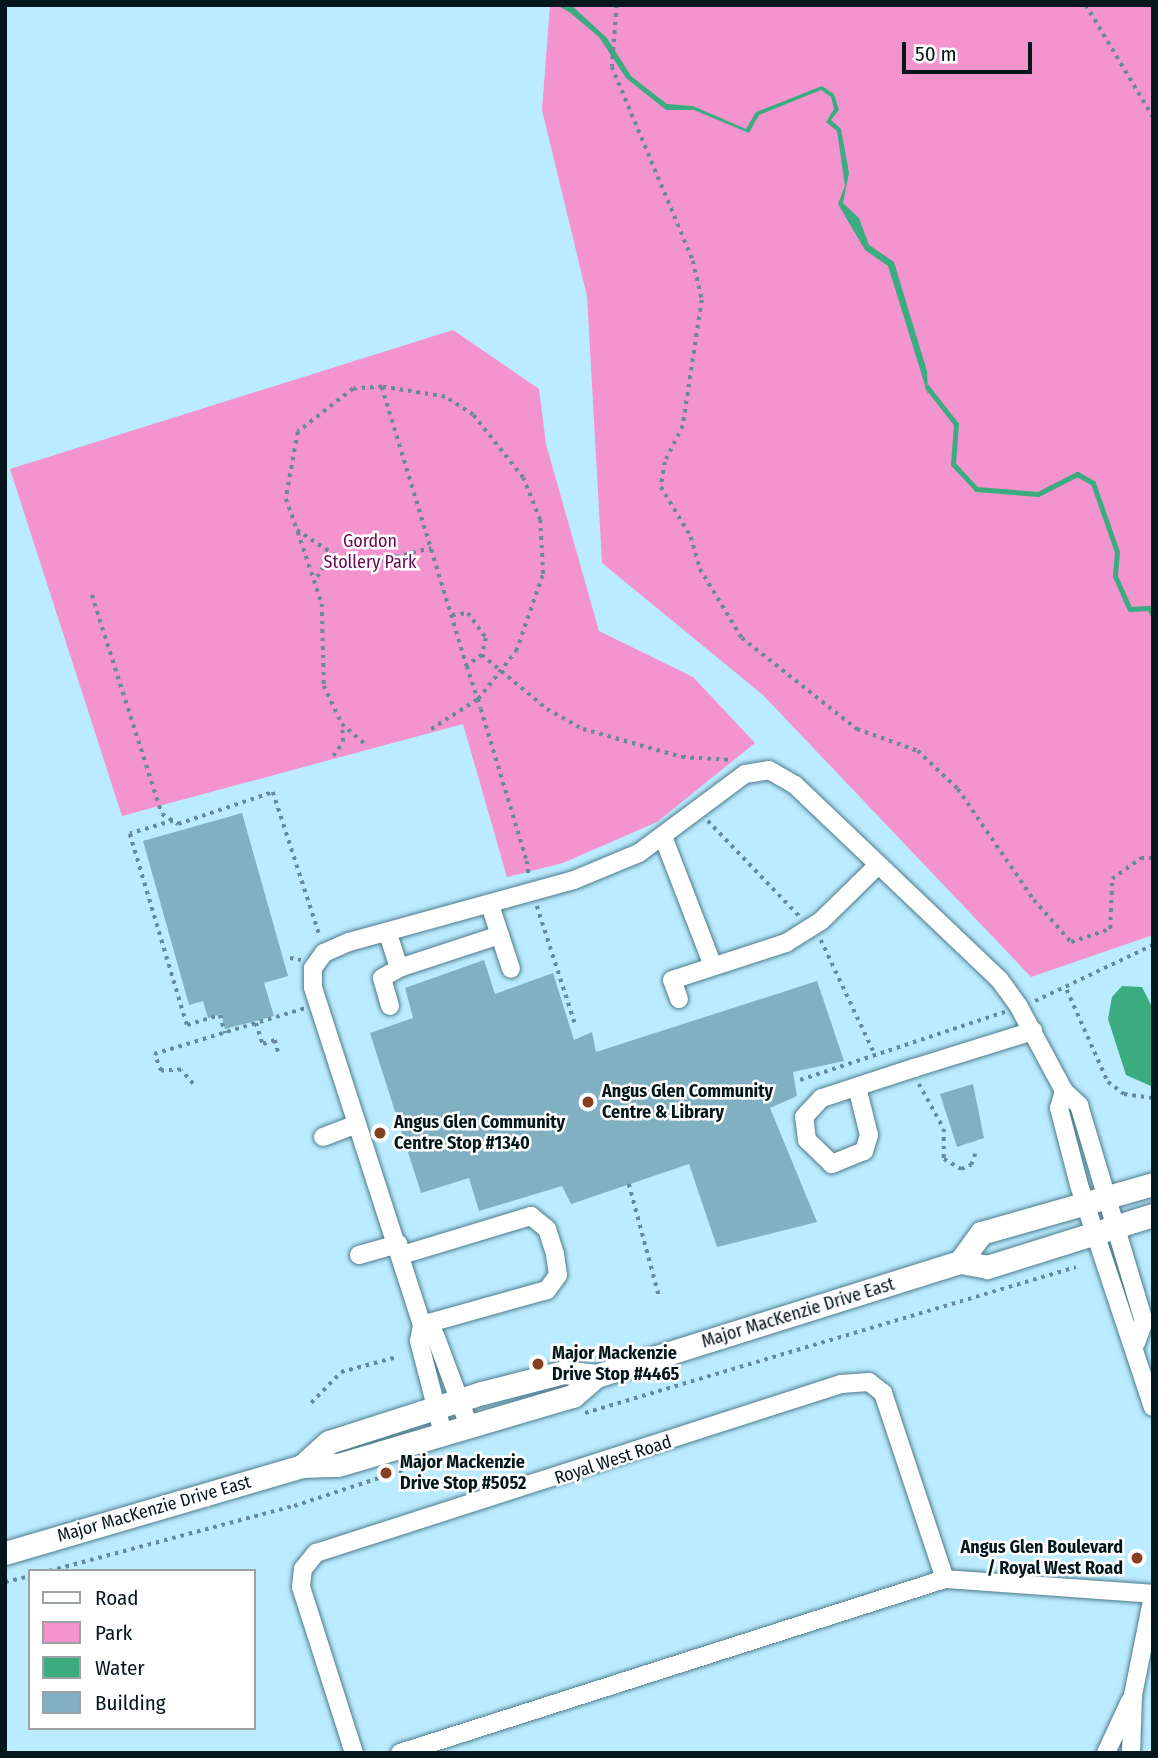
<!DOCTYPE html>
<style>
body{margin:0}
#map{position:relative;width:1158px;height:1758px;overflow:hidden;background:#baebfe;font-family:"Fira Sans Condensed",sans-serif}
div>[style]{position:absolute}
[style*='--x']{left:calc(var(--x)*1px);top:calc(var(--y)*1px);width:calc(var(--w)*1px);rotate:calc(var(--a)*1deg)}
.green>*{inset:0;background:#f394ce}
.water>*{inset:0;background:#3aac7f}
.stream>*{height:5px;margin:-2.5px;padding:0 2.5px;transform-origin:2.5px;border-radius:2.5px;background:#3aac7f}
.building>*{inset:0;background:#80b0c2}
.path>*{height:3.5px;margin-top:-1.75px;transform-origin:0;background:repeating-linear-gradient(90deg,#668a97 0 3.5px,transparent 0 8.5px)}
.roads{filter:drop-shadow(0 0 2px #4d7b8c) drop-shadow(0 0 2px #4d7b8c)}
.minor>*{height:18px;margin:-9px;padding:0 9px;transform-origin:9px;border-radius:9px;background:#fff}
.major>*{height:23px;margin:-11.5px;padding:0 11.5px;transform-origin:11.5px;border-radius:11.5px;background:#fff}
.dots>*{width:19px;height:19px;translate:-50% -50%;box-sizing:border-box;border:4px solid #fff;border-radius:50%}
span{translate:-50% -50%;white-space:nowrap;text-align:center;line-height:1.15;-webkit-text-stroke:5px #fff;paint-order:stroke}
.park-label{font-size:18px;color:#6b0650}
.poi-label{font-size:18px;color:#04171d;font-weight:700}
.left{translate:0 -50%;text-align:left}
.right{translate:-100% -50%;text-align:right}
.street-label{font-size:18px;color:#04171d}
.frame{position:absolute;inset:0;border:7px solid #04171d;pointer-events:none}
.legend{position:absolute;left:28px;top:1569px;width:228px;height:161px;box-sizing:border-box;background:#fff;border:2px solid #9ba2a5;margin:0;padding:9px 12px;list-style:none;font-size:21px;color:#04171d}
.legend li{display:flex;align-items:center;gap:14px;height:35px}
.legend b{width:35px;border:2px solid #9ba2a5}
.scale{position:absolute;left:902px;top:42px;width:130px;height:32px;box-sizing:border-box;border:4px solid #04171d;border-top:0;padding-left:9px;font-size:21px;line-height:24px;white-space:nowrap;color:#04171d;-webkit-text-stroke:5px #fff;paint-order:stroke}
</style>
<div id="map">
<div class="green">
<i style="clip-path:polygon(550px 5px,1153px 5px,1153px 935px,1031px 977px,763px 695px,602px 563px,587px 296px,542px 110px)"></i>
<i style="clip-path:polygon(453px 330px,539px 389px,546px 444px,599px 631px,693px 677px,755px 743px,657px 822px,563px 863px,507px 877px,463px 724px,122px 816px,10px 469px)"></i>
</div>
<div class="water">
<i style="clip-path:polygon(571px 5px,607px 38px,631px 76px,667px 104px,693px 106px,746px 129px,756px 112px,822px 86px,834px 94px,839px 110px,831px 120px,841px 129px,849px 173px,843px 203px,859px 218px,869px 245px,894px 262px,927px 371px,928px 395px,888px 266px,865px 250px,838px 204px,845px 186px,837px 131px,826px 122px,834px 109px,831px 97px,821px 90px,759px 115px,749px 133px,694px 110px,666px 110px,626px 78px,599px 37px,568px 11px)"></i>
<i style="clip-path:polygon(1122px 986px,1142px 987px,1153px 1009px,1153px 1087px,1126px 1075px,1108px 1019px,1112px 997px)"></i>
</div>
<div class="stream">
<i style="--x:562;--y:5;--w:15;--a:28"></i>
<i style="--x:927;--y:387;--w:47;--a:51.9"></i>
<i style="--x:956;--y:424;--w:40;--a:94.3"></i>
<i style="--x:953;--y:464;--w:34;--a:47"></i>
<i style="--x:976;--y:489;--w:62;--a:4.6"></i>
<i style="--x:1038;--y:494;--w:44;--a:-27.1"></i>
<i style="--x:1077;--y:474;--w:18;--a:29"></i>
<i style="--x:1093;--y:483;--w:73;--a:70.8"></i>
<i style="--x:1117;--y:552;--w:24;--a:95"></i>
<i style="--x:1115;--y:576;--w:36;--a:66"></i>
<i style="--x:1130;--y:609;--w:19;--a:-3"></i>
<i style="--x:1149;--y:608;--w:8;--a:60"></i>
</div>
<div class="building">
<i style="clip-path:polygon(242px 813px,288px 976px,264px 983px,274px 1016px,225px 1029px,221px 1014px,208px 1018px,203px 1001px,189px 1005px,143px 841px)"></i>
<i style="clip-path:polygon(484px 960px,495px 994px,553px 973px,574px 1040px,592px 1032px,596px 1052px,817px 981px,844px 1061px,793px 1072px,797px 1096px,770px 1108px,817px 1222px,717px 1247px,689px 1164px,571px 1204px,562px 1186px,479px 1211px,469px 1178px,421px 1193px,370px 1033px,413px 1018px,405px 988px)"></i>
<i style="clip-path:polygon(973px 1084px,984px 1138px,957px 1147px,940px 1094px)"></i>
</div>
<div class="path">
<i style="--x:617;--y:5;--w:62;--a:94.6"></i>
<i style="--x:612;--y:67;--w:210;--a:67.3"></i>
<i style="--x:693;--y:261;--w:40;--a:77"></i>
<i style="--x:702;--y:300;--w:127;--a:98.6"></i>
<i style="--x:683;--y:426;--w:40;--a:116.6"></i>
<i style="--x:665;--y:462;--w:25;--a:99"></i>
<i style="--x:661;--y:487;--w:58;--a:59"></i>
<i style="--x:691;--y:537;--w:33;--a:74"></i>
<i style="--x:700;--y:569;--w:81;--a:58.7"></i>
<i style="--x:742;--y:638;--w:147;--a:38.4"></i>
<i style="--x:857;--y:729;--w:65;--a:19.8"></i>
<i style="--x:918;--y:751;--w:55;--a:43.5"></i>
<i style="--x:958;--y:789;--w:135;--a:55.6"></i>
<i style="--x:1034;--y:900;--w:56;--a:48.6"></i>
<i style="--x:1071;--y:942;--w:41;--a:-18.4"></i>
<i style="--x:1110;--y:929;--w:50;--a:-87.7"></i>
<i style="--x:1112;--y:879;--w:36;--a:-36"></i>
<i style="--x:1141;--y:858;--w:12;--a:0"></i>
<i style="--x:1086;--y:5;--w:131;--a:59.1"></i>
<i style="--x:382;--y:387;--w:29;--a:176"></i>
<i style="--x:353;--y:389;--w:70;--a:142"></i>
<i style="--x:298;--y:432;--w:68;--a:100.2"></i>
<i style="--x:286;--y:499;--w:33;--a:70"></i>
<i style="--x:297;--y:530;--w:56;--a:33.4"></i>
<i style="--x:344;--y:561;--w:27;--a:4"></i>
<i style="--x:371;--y:563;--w:62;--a:-14"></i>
<i style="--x:298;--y:532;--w:76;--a:71.6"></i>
<i style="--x:322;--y:604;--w:82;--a:88.6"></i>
<i style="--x:324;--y:686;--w:42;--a:64.7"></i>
<i style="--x:342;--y:724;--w:33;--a:41"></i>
<i style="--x:317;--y:577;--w:26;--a:-58"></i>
<i style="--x:92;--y:595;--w:230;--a:72.3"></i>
<i style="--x:162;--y:814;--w:19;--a:32"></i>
<i style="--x:178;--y:824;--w:100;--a:-18.6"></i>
<i style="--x:273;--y:792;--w:152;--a:72"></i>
<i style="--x:452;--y:615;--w:16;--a:-7"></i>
<i style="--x:468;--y:613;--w:31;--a:54"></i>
<i style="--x:486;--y:638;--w:17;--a:103"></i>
<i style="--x:482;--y:655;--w:19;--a:144"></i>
<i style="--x:482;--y:655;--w:85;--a:39.7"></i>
<i style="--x:547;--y:709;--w:41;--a:29.1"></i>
<i style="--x:583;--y:729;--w:103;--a:15.8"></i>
<i style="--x:682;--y:757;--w:51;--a:3.4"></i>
<i style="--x:431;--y:729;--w:56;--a:-32.6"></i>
<i style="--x:478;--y:699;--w:61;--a:-51.6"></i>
<i style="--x:516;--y:651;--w:82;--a:-70.7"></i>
<i style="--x:543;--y:574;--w:54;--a:-93.2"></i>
<i style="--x:540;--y:520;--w:45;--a:-112"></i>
<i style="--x:523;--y:478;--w:80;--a:-128.4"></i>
<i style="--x:473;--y:415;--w:33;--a:-147"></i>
<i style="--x:445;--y:397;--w:64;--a:-171"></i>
<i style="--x:382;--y:387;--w:292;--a:73.1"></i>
<i style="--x:467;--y:666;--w:35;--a:72"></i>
<i style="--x:478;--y:699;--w:10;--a:73"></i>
<i style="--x:481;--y:709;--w:159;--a:73.2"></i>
<i style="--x:527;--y:861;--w:14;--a:82"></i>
<i style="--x:333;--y:756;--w:17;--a:-54"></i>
<i style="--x:343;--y:742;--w:16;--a:-94"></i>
<i style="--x:173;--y:821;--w:45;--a:163.2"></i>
<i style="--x:130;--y:834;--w:199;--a:73.4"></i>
<i style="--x:187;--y:1025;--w:34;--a:-17"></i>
<i style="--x:220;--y:1015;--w:19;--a:74"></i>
<i style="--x:708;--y:821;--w:132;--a:46.2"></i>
<i style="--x:537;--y:906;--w:124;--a:72.1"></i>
<i style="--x:821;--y:940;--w:127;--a:64.8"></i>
<i style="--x:290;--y:958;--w:11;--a:10"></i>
<i style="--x:1067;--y:990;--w:101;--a:66"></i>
<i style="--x:1108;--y:1082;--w:20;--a:37"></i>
<i style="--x:1124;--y:1094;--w:29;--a:8"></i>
<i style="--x:1035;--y:1001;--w:131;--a:-25.4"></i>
<i style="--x:256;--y:1023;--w:22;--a:72"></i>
<i style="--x:263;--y:1044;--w:13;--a:-18"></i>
<i style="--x:275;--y:1040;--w:16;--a:75"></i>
<i style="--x:800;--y:1080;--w:216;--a:-18.4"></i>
<i style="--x:193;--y:1084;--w:18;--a:-131"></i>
<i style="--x:181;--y:1070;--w:20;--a:177"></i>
<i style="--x:161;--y:1071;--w:18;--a:-112"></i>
<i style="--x:154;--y:1054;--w:158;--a:-16.9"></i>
<i style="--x:919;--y:1084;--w:51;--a:60.9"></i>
<i style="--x:944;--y:1129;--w:30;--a:90"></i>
<i style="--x:944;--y:1159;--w:20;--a:30"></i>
<i style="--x:961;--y:1169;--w:11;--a:-22"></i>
<i style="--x:971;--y:1165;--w:12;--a:-70"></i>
<i style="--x:629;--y:1184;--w:116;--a:75"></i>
<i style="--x:311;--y:1403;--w:43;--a:-45.9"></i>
<i style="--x:341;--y:1372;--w:58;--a:-15"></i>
<i style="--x:585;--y:1413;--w:512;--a:-16.56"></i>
<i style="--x:49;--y:1571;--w:253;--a:-14.9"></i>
<i style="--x:294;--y:1506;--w:143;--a:-18.3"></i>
<i style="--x:5;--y:1582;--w:26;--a:-13"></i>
</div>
<div class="roads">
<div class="minor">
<i style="--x:664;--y:839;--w:136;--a:68.9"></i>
<i style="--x:490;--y:905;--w:67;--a:71.8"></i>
<i style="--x:388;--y:934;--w:36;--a:72"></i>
<i style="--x:399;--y:968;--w:106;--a:-18.1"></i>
<i style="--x:679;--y:999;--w:20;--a:-110"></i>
<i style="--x:672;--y:980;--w:120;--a:-18"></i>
<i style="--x:786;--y:943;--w:41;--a:-32.2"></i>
<i style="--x:821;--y:921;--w:78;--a:-44.5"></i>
<i style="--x:390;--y:1006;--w:29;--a:-106"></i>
<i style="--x:382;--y:978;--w:20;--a:-30"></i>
<i style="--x:857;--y:1087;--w:49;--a:76"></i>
<i style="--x:869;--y:1135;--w:17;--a:107"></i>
<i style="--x:864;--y:1151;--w:35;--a:158"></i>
<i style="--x:832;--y:1164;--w:35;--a:-136"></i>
<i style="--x:807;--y:1140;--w:23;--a:-97"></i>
<i style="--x:804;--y:1117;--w:26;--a:-47"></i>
<i style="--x:822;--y:1098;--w:97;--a:-18.1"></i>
<i style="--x:914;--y:1068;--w:125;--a:-17.3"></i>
<i style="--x:1064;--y:1091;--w:18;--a:106"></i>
<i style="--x:1059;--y:1108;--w:80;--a:75.4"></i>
<i style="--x:1079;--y:1185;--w:234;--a:71.6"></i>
<i style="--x:323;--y:1137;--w:36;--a:-21"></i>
<i style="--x:359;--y:1255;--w:41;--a:-15.8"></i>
<i style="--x:402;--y:1255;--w:135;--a:-16.8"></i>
<i style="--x:531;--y:1216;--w:21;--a:39"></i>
<i style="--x:547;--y:1229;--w:26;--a:72"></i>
<i style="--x:555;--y:1254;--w:21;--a:82"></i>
<i style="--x:558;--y:1275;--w:19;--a:126"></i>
<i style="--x:547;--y:1290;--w:130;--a:164.4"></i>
<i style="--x:424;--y:1333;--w:11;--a:10"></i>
<i style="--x:435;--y:1335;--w:97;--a:69.5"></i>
<i style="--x:443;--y:1434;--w:96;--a:-104.5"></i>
<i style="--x:419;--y:1341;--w:16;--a:-79"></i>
<i style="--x:422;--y:1325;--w:355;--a:-107.9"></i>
<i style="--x:313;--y:987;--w:19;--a:-90"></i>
<i style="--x:313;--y:968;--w:19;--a:-54"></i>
<i style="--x:324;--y:953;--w:27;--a:-24"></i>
<i style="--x:349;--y:942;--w:233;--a:-15.4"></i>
<i style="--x:574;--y:880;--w:70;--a:-22.6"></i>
<i style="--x:639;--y:853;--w:132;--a:-36.7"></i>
<i style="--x:745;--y:774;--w:24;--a:-9"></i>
<i style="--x:769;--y:770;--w:30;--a:30"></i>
<i style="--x:795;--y:785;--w:282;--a:43.6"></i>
<i style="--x:999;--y:979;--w:34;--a:54"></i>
<i style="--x:1019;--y:1007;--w:95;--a:61.8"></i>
<i style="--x:1064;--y:1091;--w:21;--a:43"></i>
<i style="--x:1079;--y:1105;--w:226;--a:73.3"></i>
<i style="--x:1144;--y:1321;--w:23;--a:110"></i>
<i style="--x:354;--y:1753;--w:174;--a:-107.7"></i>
<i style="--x:301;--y:1587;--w:18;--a:-84"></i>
<i style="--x:303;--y:1569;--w:21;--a:-51"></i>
<i style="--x:316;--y:1553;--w:552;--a:-17.84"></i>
<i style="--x:841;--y:1384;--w:28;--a:-4"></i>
<i style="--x:869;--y:1382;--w:18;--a:38"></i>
<i style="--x:883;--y:1393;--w:196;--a:71.6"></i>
<i style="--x:400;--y:1753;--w:572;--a:-17.71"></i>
<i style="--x:945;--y:1579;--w:209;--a:4.1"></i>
<i style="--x:1106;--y:1753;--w:57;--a:-65.2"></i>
<i style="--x:1131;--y:1753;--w:58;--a:-88"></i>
<i style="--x:1133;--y:1695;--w:101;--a:-78.6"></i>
</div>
<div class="major">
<i style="--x:960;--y:1262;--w:36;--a:-54"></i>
<i style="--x:981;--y:1233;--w:179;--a:-15.9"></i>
<i style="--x:302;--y:1466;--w:36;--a:-42"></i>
<i style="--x:329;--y:1442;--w:161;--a:-17.8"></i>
<i style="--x:482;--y:1393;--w:85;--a:-14.4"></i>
<i style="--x:564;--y:1372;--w:32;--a:7"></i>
<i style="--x:5;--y:1553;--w:309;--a:-16.3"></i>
<i style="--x:302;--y:1466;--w:36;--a:-2"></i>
<i style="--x:338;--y:1465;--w:245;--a:-16.4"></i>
<i style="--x:573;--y:1396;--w:30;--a:-41"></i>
<i style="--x:596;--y:1376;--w:381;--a:-17.4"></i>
<i style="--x:960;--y:1262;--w:27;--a:10"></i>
<i style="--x:987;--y:1267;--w:174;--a:-17.4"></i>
</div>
</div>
<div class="dots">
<i style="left:588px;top:1102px;background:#873f1f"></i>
<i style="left:380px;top:1133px;background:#873f1f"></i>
<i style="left:538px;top:1364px;background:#873f1f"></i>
<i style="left:386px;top:1473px;background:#873f1f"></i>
<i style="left:1137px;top:1558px;background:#873f1f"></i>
</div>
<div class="park-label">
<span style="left:370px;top:552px">Gordon<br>Stollery Park</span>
</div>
<div class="poi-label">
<span class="left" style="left:602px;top:1102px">Angus Glen Community<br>Centre &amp; Library</span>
<span class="left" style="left:394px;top:1133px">Angus Glen Community<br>Centre Stop #1340</span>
<span class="left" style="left:552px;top:1364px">Major Mackenzie<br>Drive Stop #4465</span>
<span class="left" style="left:400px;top:1473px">Major Mackenzie<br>Drive Stop #5052</span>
<span class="right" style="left:1123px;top:1558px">Angus Glen Boulevard<br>/ Royal West Road</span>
</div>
<div class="street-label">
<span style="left:798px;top:1313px;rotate:-17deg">Major MacKenzie Drive East</span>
<span style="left:613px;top:1460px;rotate:-18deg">Royal West Road</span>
<span style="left:154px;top:1509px;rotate:-16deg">Major MacKenzie Drive East</span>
</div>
<div class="frame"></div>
<ul class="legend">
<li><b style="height:9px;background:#fff"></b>Road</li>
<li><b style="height:19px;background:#f394ce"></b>Park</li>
<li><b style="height:19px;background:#3aac7f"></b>Water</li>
<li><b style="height:19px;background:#80b0c2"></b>Building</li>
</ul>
<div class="scale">50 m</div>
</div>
